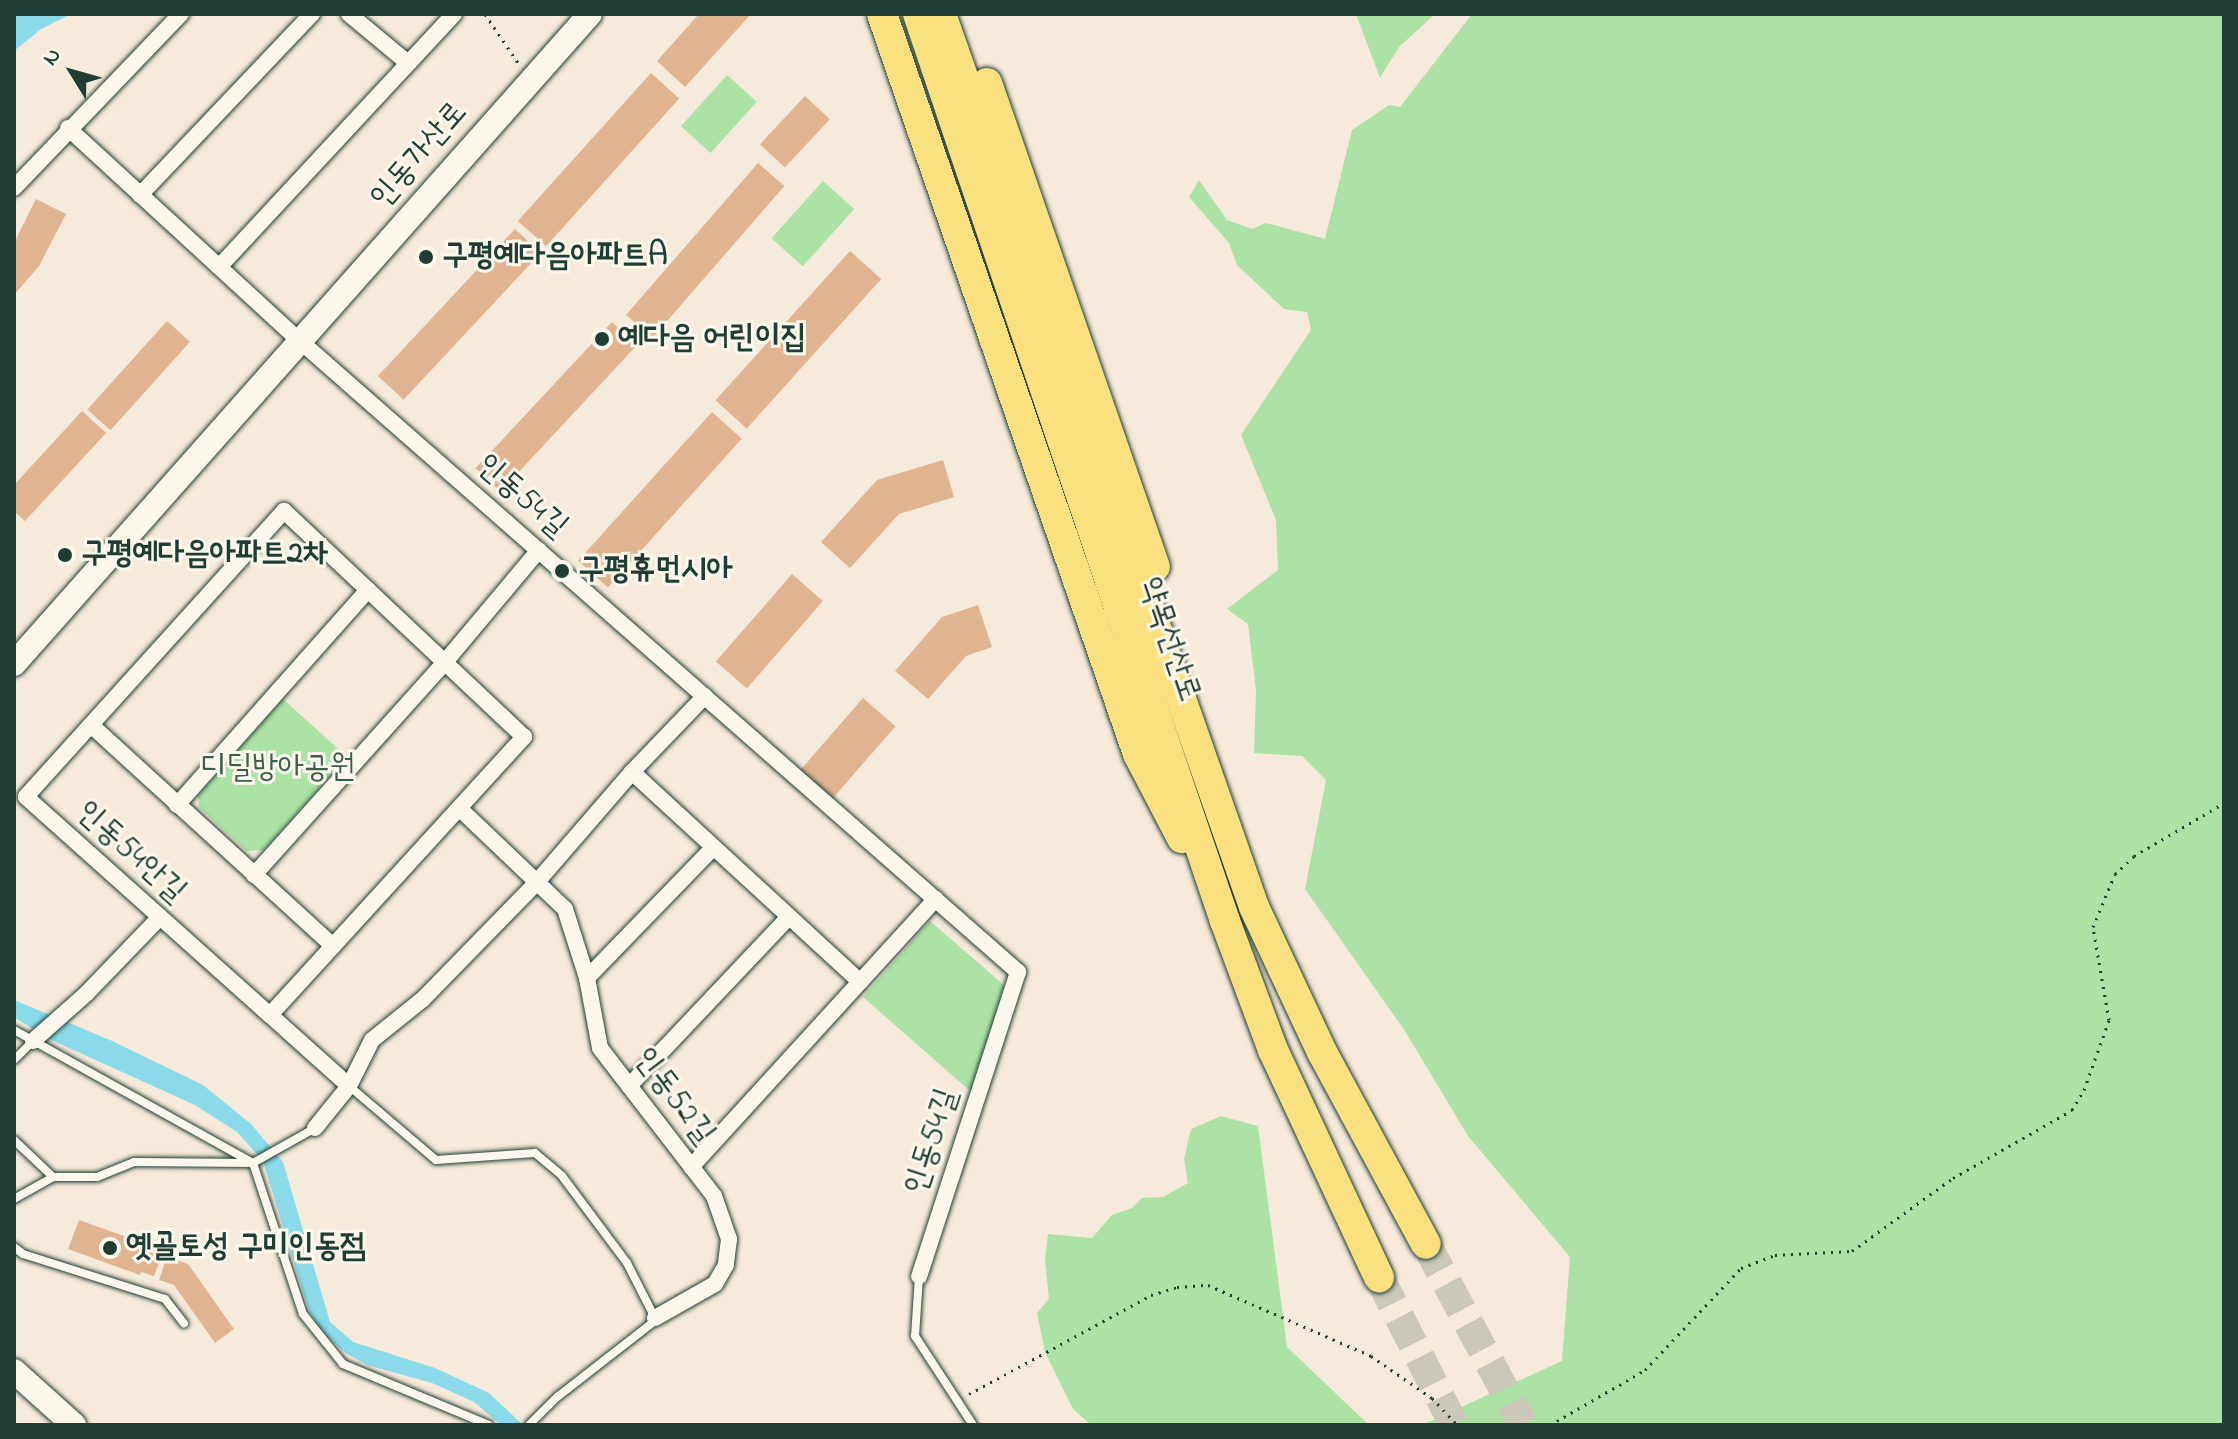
<!DOCTYPE html>
<meta charset="utf-8">
<style>
body{margin:0}
#map{position:relative;width:2238px;height:1439px;overflow:hidden;background:#f6eada;font-family:"Indie Flower","Poor Story",sans-serif}
div>[style]{position:absolute}
[style*='--x']{left:calc(var(--x)*1px);top:calc(var(--y)*1px);width:calc(var(--w)*1px);rotate:calc(var(--a)*1deg)}
.green>*{inset:0;background:#ace2a5;transform-origin:0 0}
.water>*{inset:0;background:#8bdae9}
.building>*{inset:0;background:#e0b490;transform-origin:0 0}
.highway-tunnel>*{height:30px;margin-top:-15px;transform-origin:0;background:repeating-linear-gradient(90deg,#cbc7b9 0 30px,transparent 0 45px)}
.path>*{height:3px;margin-top:-1.5px;transform-origin:0;background:repeating-linear-gradient(90deg,#1f3d34 0 2px,transparent 0 8px)}
.roads{filter:drop-shadow(0 0 2px #1f3d34) drop-shadow(0 0 2px #1f3d34)}
.lane>*{height:8px;margin:-4px;padding:0 4px;transform-origin:4px;border-radius:4px;background:#fbf7ec}
.street>*{height:16px;margin:-8px;padding:0 8px;transform-origin:8px;border-radius:8px;background:#fbf7ec}
.secondary>*{height:24px;margin:-12px;padding:0 12px;transform-origin:12px;border-radius:12px;background:#fbf7ec}
.highway>*{height:30px;margin:-15px;padding:0 15px;transform-origin:15px;border-radius:15px;background:#fbe080}
.dots>*{width:22px;height:22px;translate:-50% -50%;box-sizing:border-box;border:4px solid #fbf7ec;border-radius:50%}
span{translate:-50% -50%;white-space:nowrap;text-align:center;line-height:1.15;-webkit-text-stroke:6px #fbf7ec;paint-order:stroke}
.street-label{font-size:32px;color:#1f3d34}
.poi-label{font-size:32px;color:#1f3d34;font-weight:700}
.left{translate:0 -50%;text-align:left}
.park-label{font-size:32px;color:#3b5e4b}
.frame{position:absolute;inset:0;border:16px solid #1f3d34;pointer-events:none}
.north{position:absolute;left:32px;top:32px;width:80px;height:80px;-webkit-text-stroke:6px #fbf7ec;paint-order:stroke;rotate:307deg;font-size:22px;font-weight:700;line-height:32px;text-align:center;color:#1f3d34}
.north::after{content:'';display:block;margin:auto;width:28px;height:36px;background:#1f3d34;clip-path:polygon(50% 0,100% 100%,50% 72%,0 100%)}
</style>
<div id="map">
<div class="green">
<i style="clip-path:polygon(1356px 14px,1435px 14px,1399px 47px,1380px 78px)"></i>
<i style="clip-path:polygon(1472px 14px,2224px 14px,2224px 1425px,1422px 1425px,1562px 1361px,1570px 1257px,1468px 1136px,1405px 1031px,1305px 889px,1326px 780px,1302px 756px,1254px 753px,1256px 690px,1248px 624px,1227px 609px,1278px 570px,1276px 520px,1241px 435px,1311px 330px,1307px 312px,1284px 309px,1237px 265px,1229px 243px,1189px 197px,1199px 180px,1227px 220px,1252px 229px,1266px 223px,1325px 239px,1352px 130px,1389px 105px,1400px 107px)"></i>
<i style="left:727px;top:75px;width:40px;height:69px;rotate:42deg"></i>
<i style="left:823px;top:181px;width:42px;height:77px;rotate:42deg"></i>
<i style="clip-path:polygon(283px 699px,347px 757px,264px 850px,247px 851px,199px 807px,198px 795px)"></i>
<i style="clip-path:polygon(930px 921px,1005px 986px,978px 1098px,863px 997px)"></i>
<i style="clip-path:polygon(1221px 1116px,1258px 1126px,1287px 1347px,1369px 1425px,1091px 1425px,1073px 1409px,1045px 1352px,1037px 1313px,1049px 1299px,1045px 1261px,1048px 1234px,1092px 1238px,1112px 1215px,1132px 1208px,1142px 1198px,1163px 1197px,1188px 1183px,1184px 1159px,1191px 1129px)"></i>
</div>
<div class="water">
<i style="clip-path:polygon(14px 14px,71px 14px,41px 29px,14px 51px)"></i>
<i style="clip-path:polygon(14px 1000px,110px 1040px,203px 1085px,251px 1124px,283px 1162px,330px 1322px,353px 1342px,435px 1368px,489px 1393px,523px 1425px,501px 1425px,474px 1402px,432px 1383px,367px 1365px,344px 1352px,324px 1334px,309px 1311px,263px 1161px,237px 1132px,195px 1105px,49px 1039px,14px 1017px)"></i>
</div>
<div class="building">
<i style="clip-path:polygon(699px 14px,751px 14px,685px 87px,657px 61px)"></i>
<i style="left:651px;top:73px;width:38px;height:199px;rotate:42deg"></i>
<i style="left:805px;top:96px;width:34px;height:66px;rotate:43deg"></i>
<i style="left:758px;top:163px;width:35px;height:201px;rotate:41deg"></i>
<i style="clip-path:polygon(36px 199px,66px 214px,39px 266px,14px 295px,14px 243px)"></i>
<i style="left:515px;top:229px;width:35px;height:201px;rotate:43deg"></i>
<i style="left:850px;top:251px;width:42px;height:201px;rotate:42deg"></i>
<i style="left:167px;top:321px;width:31px;height:119px;rotate:42deg"></i>
<i style="left:612px;top:322px;width:34px;height:200px;rotate:43deg"></i>
<i style="clip-path:polygon(82px 411px,106px 433px,25px 521px,14px 511px,14px 485px)"></i>
<i style="left:712px;top:412px;width:40px;height:200px;rotate:42deg"></i>
<i style="clip-path:polygon(943px 460px,954px 497px,899px 514px,850px 568px,821px 542px,877px 480px)"></i>
<i style="left:792px;top:574px;width:41px;height:116px;rotate:41deg"></i>
<i style="clip-path:polygon(978px 605px,992px 647px,966px 656px,928px 699px,895px 671px,942px 617px)"></i>
<i style="left:863px;top:698px;width:43px;height:97px;rotate:41deg"></i>
<i style="clip-path:polygon(79px 1220px,152px 1246px,150px 1250px,162px 1254px,154px 1276px,141px 1272px,140px 1275px,68px 1249px)"></i>
<i style="clip-path:polygon(167px 1257px,188px 1264px,234px 1329px,215px 1343px,174px 1285px,159px 1280px)"></i>
</div>
<div class="highway-tunnel">
<i style="--x:1426;--y:1244;--w:205;--a:61.8"></i>
<i style="--x:1379;--y:1277;--w:166;--a:63.1"></i>
</div>
<div class="path">
<i style="--x:485;--y:14;--w:60;--a:55.8"></i>
<i style="--x:969;--y:1394;--w:207;--a:-28.5"></i>
<i style="--x:1151;--y:1295;--w:27;--a:-17"></i>
<i style="--x:1177;--y:1287;--w:31;--a:-4"></i>
<i style="--x:1208;--y:1285;--w:178;--a:23.5"></i>
<i style="--x:1371;--y:1356;--w:74;--a:34.5"></i>
<i style="--x:1432;--y:1398;--w:37;--a:47"></i>
<i style="--x:1550;--y:1425;--w:110;--a:-30.1"></i>
<i style="--x:1645;--y:1370;--w:140;--a:-46.7"></i>
<i style="--x:1741;--y:1268;--w:36;--a:-21"></i>
<i style="--x:1775;--y:1255;--w:77;--a:-3"></i>
<i style="--x:1852;--y:1251;--w:125;--a:-35.9"></i>
<i style="--x:1953;--y:1178;--w:137;--a:-29.7"></i>
<i style="--x:2072;--y:1110;--w:23;--a:-59"></i>
<i style="--x:2084;--y:1090;--w:74;--a:-70.3"></i>
<i style="--x:2109;--y:1020;--w:94;--a:-99.8"></i>
<i style="--x:2093;--y:927;--w:57;--a:-67.5"></i>
<i style="--x:2115;--y:874;--w:26;--a:-43"></i>
<i style="--x:2134;--y:856;--w:104;--a:-30.5"></i>
</div>
<div class="roads">
<div class="lane">
<i style="--x:14;--y:1030;--w:274;--a:29.1"></i>
<i style="--x:253;--y:1163;--w:159;--a:71.7"></i>
<i style="--x:303;--y:1314;--w:64;--a:51.3"></i>
<i style="--x:343;--y:1364;--w:158;--a:22.7"></i>
<i style="--x:14;--y:1060;--w:27;--a:-45"></i>
<i style="--x:349;--y:1086;--w:114;--a:40.4"></i>
<i style="--x:436;--y:1160;--w:99;--a:-4"></i>
<i style="--x:535;--y:1153;--w:35;--a:40"></i>
<i style="--x:562;--y:1176;--w:109;--a:53.2"></i>
<i style="--x:627;--y:1263;--w:64;--a:63"></i>
<i style="--x:656;--y:1320;--w:125;--a:142.1"></i>
<i style="--x:557;--y:1397;--w:40;--a:135"></i>
<i style="--x:14;--y:1140;--w:54;--a:43.5"></i>
<i style="--x:14;--y:1199;--w:45;--a:-29.4"></i>
<i style="--x:53;--y:1177;--w:44;--a:0"></i>
<i style="--x:97;--y:1177;--w:40;--a:-22"></i>
<i style="--x:134;--y:1162;--w:119;--a:0.5"></i>
<i style="--x:253;--y:1163;--w:71;--a:-29.4"></i>
<i style="--x:14;--y:1247;--w:11;--a:38"></i>
<i style="--x:23;--y:1254;--w:149;--a:17.6"></i>
<i style="--x:165;--y:1299;--w:31;--a:52"></i>
<i style="--x:919;--y:1276;--w:60;--a:93.8"></i>
<i style="--x:915;--y:1336;--w:106;--a:56.9"></i>
</div>
<div class="street">
<i style="--x:349;--y:14;--w:77;--a:39.7"></i>
<i style="--x:68;--y:128;--w:315;--a:42.6"></i>
<i style="--x:300;--y:341;--w:956;--a:41.31"></i>
<i style="--x:1018;--y:972;--w:320;--a:108"></i>
<i style="--x:14;--y:188;--w:241;--a:-46.2"></i>
<i style="--x:140;--y:195;--w:250;--a:-46.5"></i>
<i style="--x:219;--y:267;--w:345;--a:-47.1"></i>
<i style="--x:91;--y:725;--w:328;--a:42.4"></i>
<i style="--x:632;--y:772;--w:310;--a:42.6"></i>
<i style="--x:177;--y:805;--w:288;--a:-48.4"></i>
<i style="--x:459;--y:808;--w:146;--a:43.6"></i>
<i style="--x:565;--y:909;--w:72;--a:72.3"></i>
<i style="--x:587;--y:978;--w:71;--a:79.5"></i>
<i style="--x:600;--y:1048;--w:187;--a:52.4"></i>
<i style="--x:714;--y:1196;--w:46;--a:70.8"></i>
<i style="--x:729;--y:1239;--w:26;--a:97"></i>
<i style="--x:726;--y:1265;--w:22;--a:120"></i>
<i style="--x:715;--y:1284;--w:69;--a:150.5"></i>
<i style="--x:254;--y:875;--w:286;--a:-48.1"></i>
<i style="--x:445;--y:662;--w:146;--a:-50"></i>
<i style="--x:587;--y:978;--w:181;--a:-45.9"></i>
<i style="--x:270;--y:1015;--w:377;--a:-47.6"></i>
<i style="--x:524;--y:737;--w:330;--a:-136.7"></i>
<i style="--x:284;--y:511;--w:385;--a:132.1"></i>
<i style="--x:26;--y:797;--w:327;--a:41.8"></i>
<i style="--x:270;--y:1015;--w:106;--a:41.9"></i>
<i style="--x:33;--y:1041;--w:71;--a:-41.6"></i>
<i style="--x:86;--y:994;--w:107;--a:-46.1"></i>
<i style="--x:629;--y:1086;--w:231;--a:-46.6"></i>
<i style="--x:315;--y:1128;--w:54;--a:-51"></i>
<i style="--x:349;--y:1086;--w:51;--a:-63.4"></i>
<i style="--x:372;--y:1040;--w:65;--a:-38.8"></i>
<i style="--x:423;--y:999;--w:163;--a:-45.7"></i>
<i style="--x:537;--y:882;--w:145;--a:-49.2"></i>
<i style="--x:632;--y:772;--w:105;--a:-46.2"></i>
<i style="--x:691;--y:1167;--w:363;--a:-47.6"></i>
</div>
<div class="secondary">
<i style="--x:14;--y:664;--w:868;--a:-48.45"></i>
<i style="--x:14;--y:1371;--w:81;--a:42"></i>
</div>
<div class="highway">
<i style="--x:882;--y:14;--w:783;--a:70.92"></i>
<i style="--x:1138;--y:754;--w:95;--a:62.4"></i>
<i style="--x:918;--y:14;--w:958;--a:71.3"></i>
<i style="--x:1225;--y:921;--w:138;--a:69.6"></i>
<i style="--x:1273;--y:1050;--w:251;--a:65"></i>
<i style="--x:941;--y:14;--w:946;--a:70.68"></i>
<i style="--x:1254;--y:907;--w:160;--a:64.9"></i>
<i style="--x:1322;--y:1052;--w:218;--a:61.6"></i>
<i style="--x:987;--y:83;--w:512;--a:70.86"></i>
</div>
</div>
<div class="dots">
<i style="left:426px;top:257px;background:#1f3d34"></i>
<i style="left:602px;top:339px;background:#1f3d34"></i>
<i style="left:65px;top:555px;background:#1f3d34"></i>
<i style="left:562px;top:571px;background:#1f3d34"></i>
<i style="left:110px;top:1248px;background:#1f3d34"></i>
</div>
<div class="street-label">
<span style="left:420px;top:156px;rotate:-49deg">인동가산로</span>
<span style="left:521px;top:497px;rotate:41deg">인동54길</span>
<span style="left:1168px;top:640px;rotate:71deg">약목선산로</span>
<span style="left:130px;top:853px;rotate:42deg">인동54안길</span>
<span style="left:673px;top:1097px;rotate:53deg">인동52길</span>
<span style="left:933px;top:1142px;rotate:-72deg">인동54길</span>
</div>
<div class="poi-label">
<span class="left" style="left:442px;top:257px">구평예다음아파트A</span>
<span class="left" style="left:618px;top:339px">예다음 어린이집</span>
<span class="left" style="left:81px;top:555px">구평예다음아파트2차</span>
<span class="left" style="left:578px;top:571px">구평휴먼시아</span>
<span class="left" style="left:126px;top:1248px">옛골토성 구미인동점</span>
</div>
<div class="park-label">
<span style="left:278px;top:769px">디딜방아공원</span>
</div>
<div class="frame"></div>
<div class="north">N</div>
</div>
